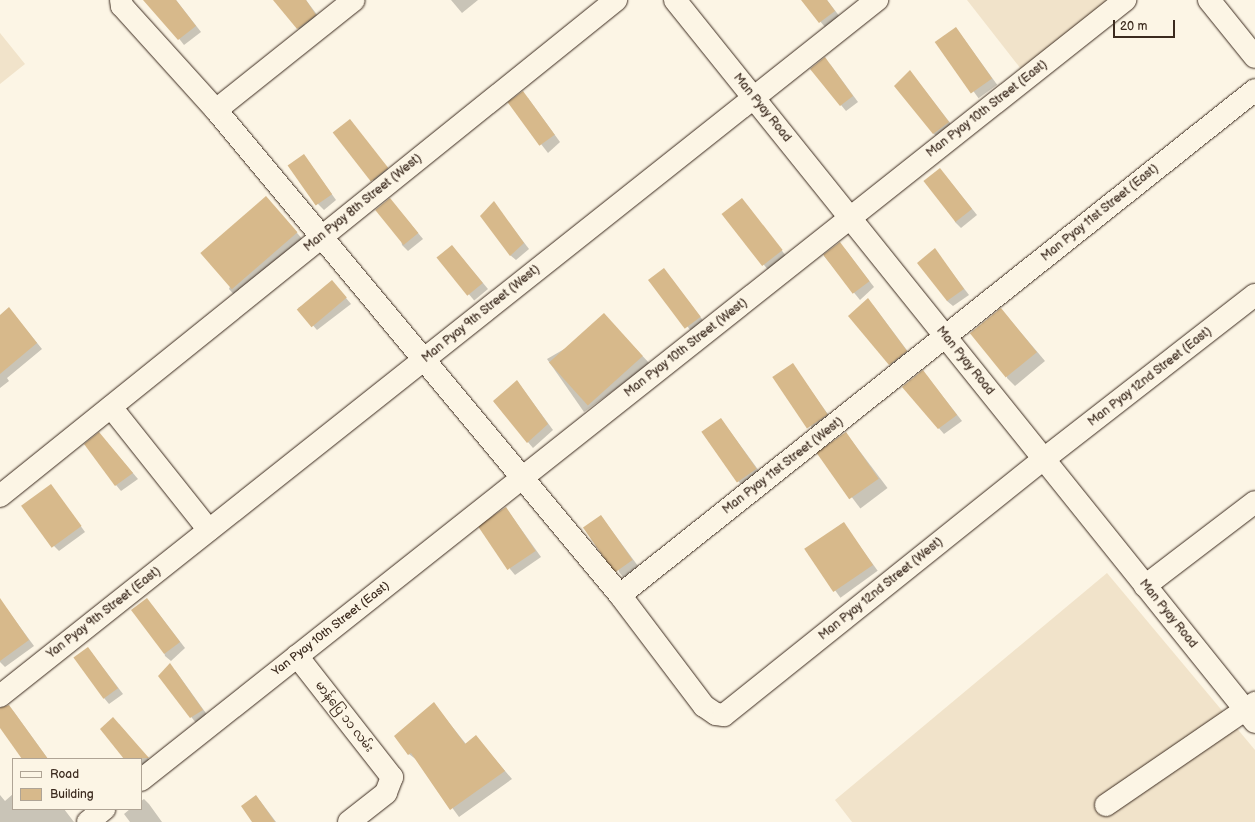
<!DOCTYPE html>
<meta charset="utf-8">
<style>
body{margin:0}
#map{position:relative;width:1255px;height:822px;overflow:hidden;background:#fcf5e5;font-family:"Balsamiq Sans","Noto Sans Myanmar",sans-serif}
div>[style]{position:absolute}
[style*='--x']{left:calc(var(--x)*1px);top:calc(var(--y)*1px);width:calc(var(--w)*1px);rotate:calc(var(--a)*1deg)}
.built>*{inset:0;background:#f1e3ca}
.shadow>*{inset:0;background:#0003;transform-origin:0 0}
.building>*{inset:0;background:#d7b98b;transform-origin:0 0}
.roads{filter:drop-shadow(0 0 1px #3b2a1e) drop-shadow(0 0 1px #3b2a1e)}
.minor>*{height:22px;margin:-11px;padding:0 11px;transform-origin:11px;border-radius:11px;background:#fcf5e5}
span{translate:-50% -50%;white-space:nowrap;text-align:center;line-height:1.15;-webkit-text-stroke:3px #fcf5e5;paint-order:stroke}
.street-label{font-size:12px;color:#3b2a1e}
.legend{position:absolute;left:12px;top:758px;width:130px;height:52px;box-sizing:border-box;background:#fcf5e5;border:1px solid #afa495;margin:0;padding:5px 7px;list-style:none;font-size:12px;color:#3b2a1e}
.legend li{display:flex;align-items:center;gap:8px;height:20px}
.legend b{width:20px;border:1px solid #afa495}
.scale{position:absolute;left:1113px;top:20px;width:62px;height:18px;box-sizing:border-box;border:2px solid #3b2a1e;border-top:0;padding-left:5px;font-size:12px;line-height:14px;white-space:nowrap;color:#3b2a1e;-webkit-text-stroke:3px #fcf5e5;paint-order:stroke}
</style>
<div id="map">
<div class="built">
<i style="clip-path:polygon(967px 0,1108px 0,1021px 69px)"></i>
<i style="clip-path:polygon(0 33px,25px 64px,0 84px)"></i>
<i style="clip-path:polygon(1107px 573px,1255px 750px,1255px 822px,852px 822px,835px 800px)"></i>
</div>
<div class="shadow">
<i style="clip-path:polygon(149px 0,176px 0,201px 32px,184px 45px)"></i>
<i style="clip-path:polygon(274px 0,306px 0,321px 20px,303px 34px)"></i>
<i style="clip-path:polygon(451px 0,478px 0,462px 13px)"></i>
<i style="clip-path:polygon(802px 0,827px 0,840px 17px,825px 27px)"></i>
<i style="left:956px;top:28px;width:70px;height:23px;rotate:54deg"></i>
<i style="clip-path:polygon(830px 64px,858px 102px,846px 111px,841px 105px)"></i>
<i style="clip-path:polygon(910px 71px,954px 128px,939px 139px,933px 133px)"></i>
<i style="clip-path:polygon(528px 98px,560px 142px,548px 153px,509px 103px)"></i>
<i style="clip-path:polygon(350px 120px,392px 174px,377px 184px,372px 179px)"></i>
<i style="clip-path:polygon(304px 155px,336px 200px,324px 210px,318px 204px)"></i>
<i style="clip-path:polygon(945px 175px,977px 215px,961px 228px,955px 222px)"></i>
<i style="clip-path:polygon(266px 197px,304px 241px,237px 298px,229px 289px)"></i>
<i style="clip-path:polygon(494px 203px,529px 249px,516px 260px,510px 255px)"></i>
<i style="clip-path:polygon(395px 205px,423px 239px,408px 251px,402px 245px)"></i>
<i style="clip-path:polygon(747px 205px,786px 256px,769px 271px,724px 216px)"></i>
<i style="left:452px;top:246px;width:56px;height:18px;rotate:50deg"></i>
<i style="clip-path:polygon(845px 249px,874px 287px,860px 300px,824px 256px)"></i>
<i style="clip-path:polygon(935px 250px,969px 295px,953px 306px,947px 301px)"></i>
<i style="clip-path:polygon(664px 269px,705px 323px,692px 332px,687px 326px)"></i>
<i style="clip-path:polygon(337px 287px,351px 304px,317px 330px,298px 308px)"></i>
<i style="clip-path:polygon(873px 305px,912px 357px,895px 370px,850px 316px)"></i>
<i style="clip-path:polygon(9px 308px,42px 349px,7px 378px,9px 381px,0 388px,0 316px)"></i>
<i style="clip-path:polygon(1001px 309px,1045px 361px,1015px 386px,1007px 378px)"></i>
<i style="clip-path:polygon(611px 322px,650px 364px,584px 412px,547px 359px)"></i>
<i style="clip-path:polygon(793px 365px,832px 420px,816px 433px,811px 427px)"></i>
<i style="clip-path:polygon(923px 371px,962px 421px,944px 434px,903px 387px)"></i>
<i style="clip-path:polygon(517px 381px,553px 430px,533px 448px,494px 402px)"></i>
<i style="clip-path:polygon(721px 419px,762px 475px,744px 487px,738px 481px)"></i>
<i style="clip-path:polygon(99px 433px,138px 479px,121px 491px,116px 485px)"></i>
<i style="left:846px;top:433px;width:69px;height:34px;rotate:53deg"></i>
<i style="clip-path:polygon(51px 485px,85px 532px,59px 551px,54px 546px)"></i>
<i style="clip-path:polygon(506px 508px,541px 557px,515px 575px,510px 569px)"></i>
<i style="clip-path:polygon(601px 516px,638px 566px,624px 578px,619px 572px)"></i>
<i style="left:843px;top:523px;width:59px;height:46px;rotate:54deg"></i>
<i style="clip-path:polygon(1px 601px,34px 646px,5px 667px,0 662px)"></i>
<i style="clip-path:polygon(152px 605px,185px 648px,171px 661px,165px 656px)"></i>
<i style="clip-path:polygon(88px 648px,123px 694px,109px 704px,104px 698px)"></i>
<i style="clip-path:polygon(175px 670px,208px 716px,196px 723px,159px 676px)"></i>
<i style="clip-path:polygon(434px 704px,466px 744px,476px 737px,512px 779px,459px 817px,418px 761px,409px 754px)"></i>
<i style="clip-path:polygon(9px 706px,14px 712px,48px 759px,23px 759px,0 726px,0 713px)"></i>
<i style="clip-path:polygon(119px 724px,153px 764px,141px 774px,141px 759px,125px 759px,101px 729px)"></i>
<i style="clip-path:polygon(13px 794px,13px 809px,64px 809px,74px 822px,0 822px,0 795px,5px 801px)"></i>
<i style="clip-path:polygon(256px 796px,261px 802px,276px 822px,253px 822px)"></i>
<i style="clip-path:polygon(144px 799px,149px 804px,162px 822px,130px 822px,124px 814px,130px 809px,141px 809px,141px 801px)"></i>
</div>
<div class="building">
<i style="clip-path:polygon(143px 0,176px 0,196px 26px,178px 40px)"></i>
<i style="clip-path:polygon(273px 0,306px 0,316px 15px,297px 29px)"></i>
<i style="clip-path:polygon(801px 0,827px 0,835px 11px,819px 23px)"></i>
<i style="left:956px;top:27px;width:63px;height:26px;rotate:55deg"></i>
<i style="clip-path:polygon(825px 57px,853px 96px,840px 106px,810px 69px)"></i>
<i style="clip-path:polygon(910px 70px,949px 122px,933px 134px,894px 86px)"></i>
<i style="left:523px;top:91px;width:54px;height:19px;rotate:54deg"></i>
<i style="left:350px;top:119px;width:62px;height:22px;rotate:52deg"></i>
<i style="left:304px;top:154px;width:49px;height:20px;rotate:55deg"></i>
<i style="left:940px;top:168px;width:52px;height:21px;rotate:52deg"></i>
<i style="left:266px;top:196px;width:48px;height:87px;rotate:49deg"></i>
<i style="left:390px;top:198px;width:45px;height:19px;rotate:51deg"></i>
<i style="left:742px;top:198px;width:66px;height:26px;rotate:52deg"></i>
<i style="clip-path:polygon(494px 201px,524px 243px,510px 256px,480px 216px)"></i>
<i style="left:840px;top:242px;width:49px;height:21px;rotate:53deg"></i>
<i style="left:452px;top:245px;width:49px;height:20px;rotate:51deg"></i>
<i style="clip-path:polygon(935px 248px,964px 289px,947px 301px,917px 263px)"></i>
<i style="left:664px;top:268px;width:61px;height:20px;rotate:53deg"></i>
<i style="left:332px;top:280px;width:23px;height:46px;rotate:50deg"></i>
<i style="clip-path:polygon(868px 298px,907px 351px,889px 365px,848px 316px)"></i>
<i style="clip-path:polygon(9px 307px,37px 343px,0 374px,0 315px)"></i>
<i style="left:1001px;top:308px;width:57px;height:40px;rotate:51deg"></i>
<i style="left:604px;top:313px;width:58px;height:74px;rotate:48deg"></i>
<i style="left:793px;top:363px;width:62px;height:25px;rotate:56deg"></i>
<i style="clip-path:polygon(923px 370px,957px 415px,938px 429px,902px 387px)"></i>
<i style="clip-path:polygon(517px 380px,548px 424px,527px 443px,493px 401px)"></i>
<i style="left:721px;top:418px;width:62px;height:24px;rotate:55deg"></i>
<i style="clip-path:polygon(99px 432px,133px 473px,115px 486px,84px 444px)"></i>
<i style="left:846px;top:432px;width:57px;height:36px;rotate:55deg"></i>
<i style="left:51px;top:484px;width:52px;height:37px;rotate:54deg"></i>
<i style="left:506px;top:507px;width:53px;height:34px;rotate:56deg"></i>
<i style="left:601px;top:515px;width:55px;height:22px;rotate:55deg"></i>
<i style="left:844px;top:522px;width:52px;height:48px;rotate:56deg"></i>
<i style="clip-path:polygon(0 598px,29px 640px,0 661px)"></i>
<i style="left:147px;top:598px;width:55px;height:20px;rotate:53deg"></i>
<i style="left:88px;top:647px;width:51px;height:18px;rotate:54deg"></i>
<i style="clip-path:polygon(170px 663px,203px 710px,190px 718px,158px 676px)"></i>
<i style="clip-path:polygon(434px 702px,465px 744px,476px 735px,505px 771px,450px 810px,411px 753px,408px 755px,394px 736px)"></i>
<i style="clip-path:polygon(9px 705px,48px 759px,22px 759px,0 728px,0 708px)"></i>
<i style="clip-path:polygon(113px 717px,149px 758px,124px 759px,100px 729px)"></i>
<i style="clip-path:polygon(256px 795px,275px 822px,252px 822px,241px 806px)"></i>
</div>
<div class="roads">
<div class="minor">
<i style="--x:121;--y:0;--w:6;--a:81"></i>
<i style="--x:122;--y:6;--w:140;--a:47.9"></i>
<i style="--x:216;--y:110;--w:631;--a:50.21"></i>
<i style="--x:620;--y:595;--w:139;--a:52.9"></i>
<i style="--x:704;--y:706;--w:14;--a:34"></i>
<i style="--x:716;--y:714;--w:8;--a:7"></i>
<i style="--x:724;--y:715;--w:410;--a:-38.7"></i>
<i style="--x:1044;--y:459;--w:267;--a:-37.9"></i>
<i style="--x:675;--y:0;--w:926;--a:51.22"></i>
<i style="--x:1209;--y:0;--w:73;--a:51.1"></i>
<i style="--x:216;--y:110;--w:176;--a:-38.6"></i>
<i style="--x:111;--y:407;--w:157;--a:51.5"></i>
<i style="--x:0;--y:496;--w:791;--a:-38.84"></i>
<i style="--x:1145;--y:586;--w:138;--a:-37.4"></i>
<i style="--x:620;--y:595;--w:811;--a:-38.49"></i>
<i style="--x:297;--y:656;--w:154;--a:51.9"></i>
<i style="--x:392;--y:777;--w:17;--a:111"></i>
<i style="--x:386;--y:793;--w:47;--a:141.9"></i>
<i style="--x:0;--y:696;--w:1120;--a:-38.44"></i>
<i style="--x:141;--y:780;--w:1256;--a:-38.4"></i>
<i style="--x:1106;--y:805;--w:181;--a:-34.4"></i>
<i style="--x:88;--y:822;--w:21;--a:-39"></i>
</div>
</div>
<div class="street-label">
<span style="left:762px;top:108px;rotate:51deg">Man Pyay Road</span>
<span style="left:987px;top:109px;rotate:-38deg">Man Pyay 10th Street (East)</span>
<span style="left:363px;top:203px;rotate:-39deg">Man Pyay 8th Street (West)</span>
<span style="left:1100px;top:213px;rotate:-39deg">Man Pyay 11st Street (East)</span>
<span style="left:481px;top:314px;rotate:-39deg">Man Pyay 9th Street (West)</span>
<span style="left:686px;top:348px;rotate:-38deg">Man Pyay 10th Street (West)</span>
<span style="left:965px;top:361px;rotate:51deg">Man Pyay Road</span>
<span style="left:1150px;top:377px;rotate:-38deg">Man Pyay 12nd Street (East)</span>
<span style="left:783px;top:466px;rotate:-38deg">Man Pyay 11st Street (West)</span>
<span style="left:881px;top:589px;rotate:-39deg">Man Pyay 12nd Street (West)</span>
<span style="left:104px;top:613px;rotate:-38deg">Yan Pyay 9th Street (East)</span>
<span style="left:1168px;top:614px;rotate:51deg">Man Pyay Road</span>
<span style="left:331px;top:629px;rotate:-38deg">Yan Pyay 10th Street (East)</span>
<span style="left:344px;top:717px;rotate:52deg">မာန်ပြေ ၁၁ လမ်း</span>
</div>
<ul class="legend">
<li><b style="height:5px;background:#fcf5e5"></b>Road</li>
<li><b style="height:11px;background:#d7b98b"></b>Building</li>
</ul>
<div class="scale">20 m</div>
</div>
